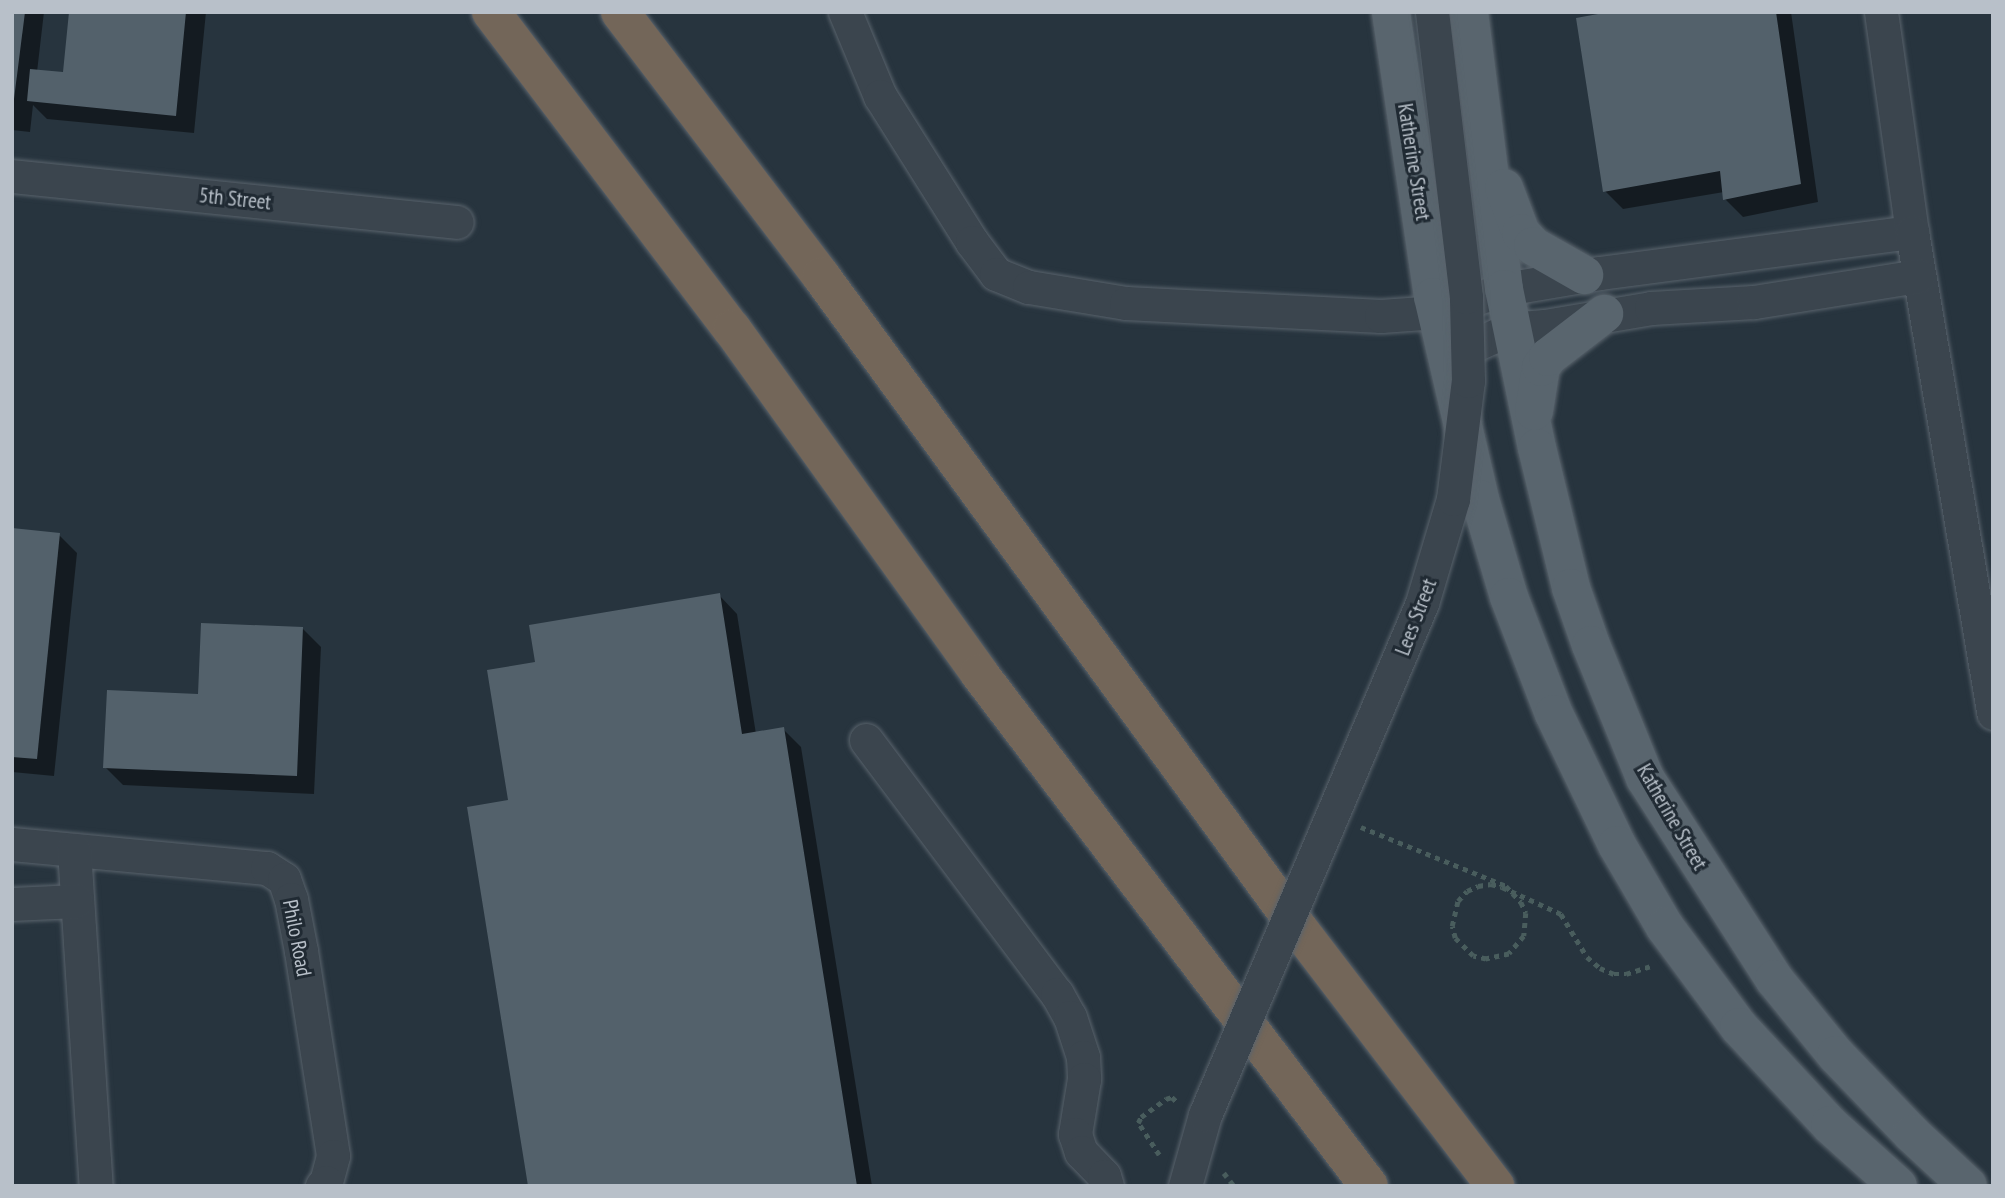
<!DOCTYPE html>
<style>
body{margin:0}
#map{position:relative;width:2005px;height:1198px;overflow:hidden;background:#27343e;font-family:"PT Sans Narrow",sans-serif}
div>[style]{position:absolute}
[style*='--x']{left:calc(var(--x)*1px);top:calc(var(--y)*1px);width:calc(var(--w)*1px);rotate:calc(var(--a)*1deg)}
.shadow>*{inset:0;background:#0007}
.building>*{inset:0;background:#53616b}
.path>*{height:4.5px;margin-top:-2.25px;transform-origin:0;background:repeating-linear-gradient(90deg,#495d5d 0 5px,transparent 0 10px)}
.roads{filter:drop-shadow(0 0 2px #59636c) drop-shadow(0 0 2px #59636c)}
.minor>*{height:33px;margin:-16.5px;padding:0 16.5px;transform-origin:16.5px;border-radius:16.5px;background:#3b454e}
.major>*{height:38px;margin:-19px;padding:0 19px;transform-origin:19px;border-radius:19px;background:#59656e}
.highway>*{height:38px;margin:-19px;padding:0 19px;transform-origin:19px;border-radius:19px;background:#736659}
.path-bridge>*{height:4.5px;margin-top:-2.25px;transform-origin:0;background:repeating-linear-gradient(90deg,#495d5d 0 5px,transparent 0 10px)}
.bridges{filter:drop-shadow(0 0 2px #59636c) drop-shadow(0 0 2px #59636c)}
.minor-bridge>*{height:33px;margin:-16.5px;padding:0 16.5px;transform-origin:16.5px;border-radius:16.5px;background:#3b454e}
span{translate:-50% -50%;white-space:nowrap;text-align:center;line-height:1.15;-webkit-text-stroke:6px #202a33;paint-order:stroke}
.street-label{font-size:21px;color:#b8c0c9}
.frame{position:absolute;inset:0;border:14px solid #b8c0c9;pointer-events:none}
</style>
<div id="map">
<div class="shadow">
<i style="clip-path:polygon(12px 12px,44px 12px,37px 72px,65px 74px,71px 12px,206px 12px,194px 133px,47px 119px,33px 105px,30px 132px,12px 130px)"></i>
<i style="clip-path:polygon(1618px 12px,1791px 12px,1818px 202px,1743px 217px,1725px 199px,1724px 192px,1623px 209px,1605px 191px)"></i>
<i style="clip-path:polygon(12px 530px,59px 535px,77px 553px,54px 776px,12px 772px)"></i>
<i style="clip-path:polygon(719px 595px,737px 614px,756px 734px,783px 729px,801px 747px,872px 1186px,529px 1186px,510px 801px,537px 663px)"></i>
<i style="clip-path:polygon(303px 629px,321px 647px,314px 794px,123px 785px,105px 767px,199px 696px)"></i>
</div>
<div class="building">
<i style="clip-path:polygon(12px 12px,25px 12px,14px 99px,12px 99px)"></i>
<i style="clip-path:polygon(69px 12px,186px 12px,176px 116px,27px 101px,30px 69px,63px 72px)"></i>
<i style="clip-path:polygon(1609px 12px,1776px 12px,1801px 184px,1723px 200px,1720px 171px,1603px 192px,1576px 18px)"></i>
<i style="clip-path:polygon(12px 528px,60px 533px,37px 759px,12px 757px)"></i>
<i style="clip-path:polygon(720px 593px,742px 734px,784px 727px,857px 1186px,528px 1186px,467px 807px,508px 800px,487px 670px,535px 662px,529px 625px)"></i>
<i style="clip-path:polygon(201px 623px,303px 627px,297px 776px,103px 768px,107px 690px,198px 694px)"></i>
</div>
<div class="path">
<i style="--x:1458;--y:901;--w:13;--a:-48"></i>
<i style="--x:1467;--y:891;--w:12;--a:-24"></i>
<i style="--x:1478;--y:886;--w:13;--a:-9"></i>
<i style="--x:1491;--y:884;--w:11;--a:15"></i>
<i style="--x:1502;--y:887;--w:65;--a:24.6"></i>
<i style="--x:1561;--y:914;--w:50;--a:58.8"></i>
<i style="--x:1587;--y:957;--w:17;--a:40"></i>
<i style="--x:1600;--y:968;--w:15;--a:23"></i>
<i style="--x:1614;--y:974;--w:12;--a:0"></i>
<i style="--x:1626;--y:974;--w:25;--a:-18"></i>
<i style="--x:1159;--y:1155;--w:38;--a:-123"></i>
<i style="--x:1138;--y:1123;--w:7;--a:-63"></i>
<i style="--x:1141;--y:1117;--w:31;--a:-36"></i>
<i style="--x:1166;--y:1099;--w:6;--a:-18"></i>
<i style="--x:1172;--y:1097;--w:7;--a:45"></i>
</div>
<div class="roads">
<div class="minor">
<i style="--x:845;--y:12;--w:91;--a:67.4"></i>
<i style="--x:880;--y:96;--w:173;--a:57.8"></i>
<i style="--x:972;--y:242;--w:40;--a:53"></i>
<i style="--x:996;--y:274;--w:35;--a:22"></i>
<i style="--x:1029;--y:287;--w:98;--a:9.4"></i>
<i style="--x:1126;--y:303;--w:255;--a:2.9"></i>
<i style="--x:1381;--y:316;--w:56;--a:-4.1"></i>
<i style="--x:1437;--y:312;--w:71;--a:-18.9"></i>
<i style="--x:1504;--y:289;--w:97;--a:-9.5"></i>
<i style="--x:1600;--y:273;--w:315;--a:-7.5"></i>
<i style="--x:1881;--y:12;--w:222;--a:82"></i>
<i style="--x:1912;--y:232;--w:488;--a:80.4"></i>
<i style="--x:12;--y:176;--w:447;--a:5.9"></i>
<i style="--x:1448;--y:357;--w:68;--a:-24.3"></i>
<i style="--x:1510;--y:329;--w:35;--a:-5"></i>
<i style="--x:1545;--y:326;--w:108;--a:-9.6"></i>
<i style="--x:1651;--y:308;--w:103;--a:-3.3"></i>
<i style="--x:1754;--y:302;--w:167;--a:-9"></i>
<i style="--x:866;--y:740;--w:318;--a:53.1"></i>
<i style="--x:1057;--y:994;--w:26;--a:61"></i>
<i style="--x:1070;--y:1017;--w:42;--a:72"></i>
<i style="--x:1083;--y:1057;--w:22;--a:87"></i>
<i style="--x:1084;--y:1079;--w:56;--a:99.3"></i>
<i style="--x:1075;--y:1134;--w:19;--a:72"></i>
<i style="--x:1081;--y:1152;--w:33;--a:46"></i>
<i style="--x:1104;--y:1176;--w:10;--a:73"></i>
<i style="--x:12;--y:844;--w:256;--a:5.4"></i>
<i style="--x:267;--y:868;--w:20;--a:33"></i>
<i style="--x:284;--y:879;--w:21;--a:71"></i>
<i style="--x:291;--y:899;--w:53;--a:79.1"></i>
<i style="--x:301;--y:951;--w:207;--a:81.1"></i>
<i style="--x:333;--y:1156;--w:27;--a:105"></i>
<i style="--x:326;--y:1182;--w:6;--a:135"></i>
<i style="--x:74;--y:850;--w:337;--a:86.3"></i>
<i style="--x:12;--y:904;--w:64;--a:-2.7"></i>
</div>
<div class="major">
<i style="--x:1391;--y:12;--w:288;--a:81.6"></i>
<i style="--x:1433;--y:297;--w:207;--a:76.9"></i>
<i style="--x:1480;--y:499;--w:102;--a:73.5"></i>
<i style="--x:1509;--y:597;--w:125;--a:69"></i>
<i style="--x:1554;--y:714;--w:145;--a:64.3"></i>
<i style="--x:1617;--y:845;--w:95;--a:59.7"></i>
<i style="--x:1665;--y:927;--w:124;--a:53.5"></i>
<i style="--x:1739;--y:1027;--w:134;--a:47.1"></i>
<i style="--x:1830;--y:1125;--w:91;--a:41.9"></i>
<i style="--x:1469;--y:12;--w:279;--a:82.8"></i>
<i style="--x:1504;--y:289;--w:162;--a:78.3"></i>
<i style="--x:1537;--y:448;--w:144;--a:76.3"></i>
<i style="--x:1571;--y:588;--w:60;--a:70.7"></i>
<i style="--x:1591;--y:645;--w:144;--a:67.9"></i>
<i style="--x:1645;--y:778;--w:239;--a:57.3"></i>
<i style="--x:1774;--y:979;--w:98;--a:50.8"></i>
<i style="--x:1836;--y:1055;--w:110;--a:46.1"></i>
<i style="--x:1912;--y:1134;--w:76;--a:42.9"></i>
<i style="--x:1504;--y:188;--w:48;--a:69.3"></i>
<i style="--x:1521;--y:233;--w:18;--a:47"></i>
<i style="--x:1533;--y:246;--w:59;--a:29.6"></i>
<i style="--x:1534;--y:411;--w:45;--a:-81"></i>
<i style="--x:1541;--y:367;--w:12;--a:-55"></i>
<i style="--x:1548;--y:357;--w:71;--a:-37.5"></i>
</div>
<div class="highway">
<i style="--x:491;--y:12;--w:398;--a:52.8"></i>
<i style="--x:732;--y:329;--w:423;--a:54.3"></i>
<i style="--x:979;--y:673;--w:644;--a:52.76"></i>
<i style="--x:620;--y:12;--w:332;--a:52.7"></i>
<i style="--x:821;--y:276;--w:808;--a:53.81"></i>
<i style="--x:1298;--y:928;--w:325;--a:52.6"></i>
</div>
</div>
<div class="path-bridge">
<i style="--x:1361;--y:827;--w:157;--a:22.1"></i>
<i style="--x:1506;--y:886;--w:22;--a:47"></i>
<i style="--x:1521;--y:902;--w:12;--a:66"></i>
<i style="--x:1526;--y:913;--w:23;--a:95"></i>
<i style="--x:1524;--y:936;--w:23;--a:130"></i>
<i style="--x:1509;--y:954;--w:24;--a:168"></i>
<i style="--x:1486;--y:959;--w:13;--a:-167"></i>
<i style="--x:1473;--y:956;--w:25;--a:-135"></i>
<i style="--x:1455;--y:938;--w:12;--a:-104"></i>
<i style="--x:1452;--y:926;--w:26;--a:-77"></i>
<i style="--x:1224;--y:1173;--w:16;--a:52"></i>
</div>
<div class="bridges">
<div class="minor-bridge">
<i style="--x:1185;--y:1186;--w:74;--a:-74.3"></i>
<i style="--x:1205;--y:1115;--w:556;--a:-67.03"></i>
<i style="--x:1422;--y:603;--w:109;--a:-73.4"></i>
<i style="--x:1453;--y:499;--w:119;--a:-82.8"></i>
<i style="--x:1468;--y:381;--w:84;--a:-91.4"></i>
<i style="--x:1466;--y:297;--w:287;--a:-96.8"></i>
</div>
</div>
<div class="street-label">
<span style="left:1414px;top:162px;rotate:81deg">Katherine Street</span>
<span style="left:235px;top:199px;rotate:6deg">5th Street</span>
<span style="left:1416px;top:617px;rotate:-69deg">Lees Street</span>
<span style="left:1672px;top:817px;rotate:60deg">Katherine Street</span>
<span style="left:297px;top:938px;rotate:79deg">Philo Road</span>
</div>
<div class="frame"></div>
</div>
